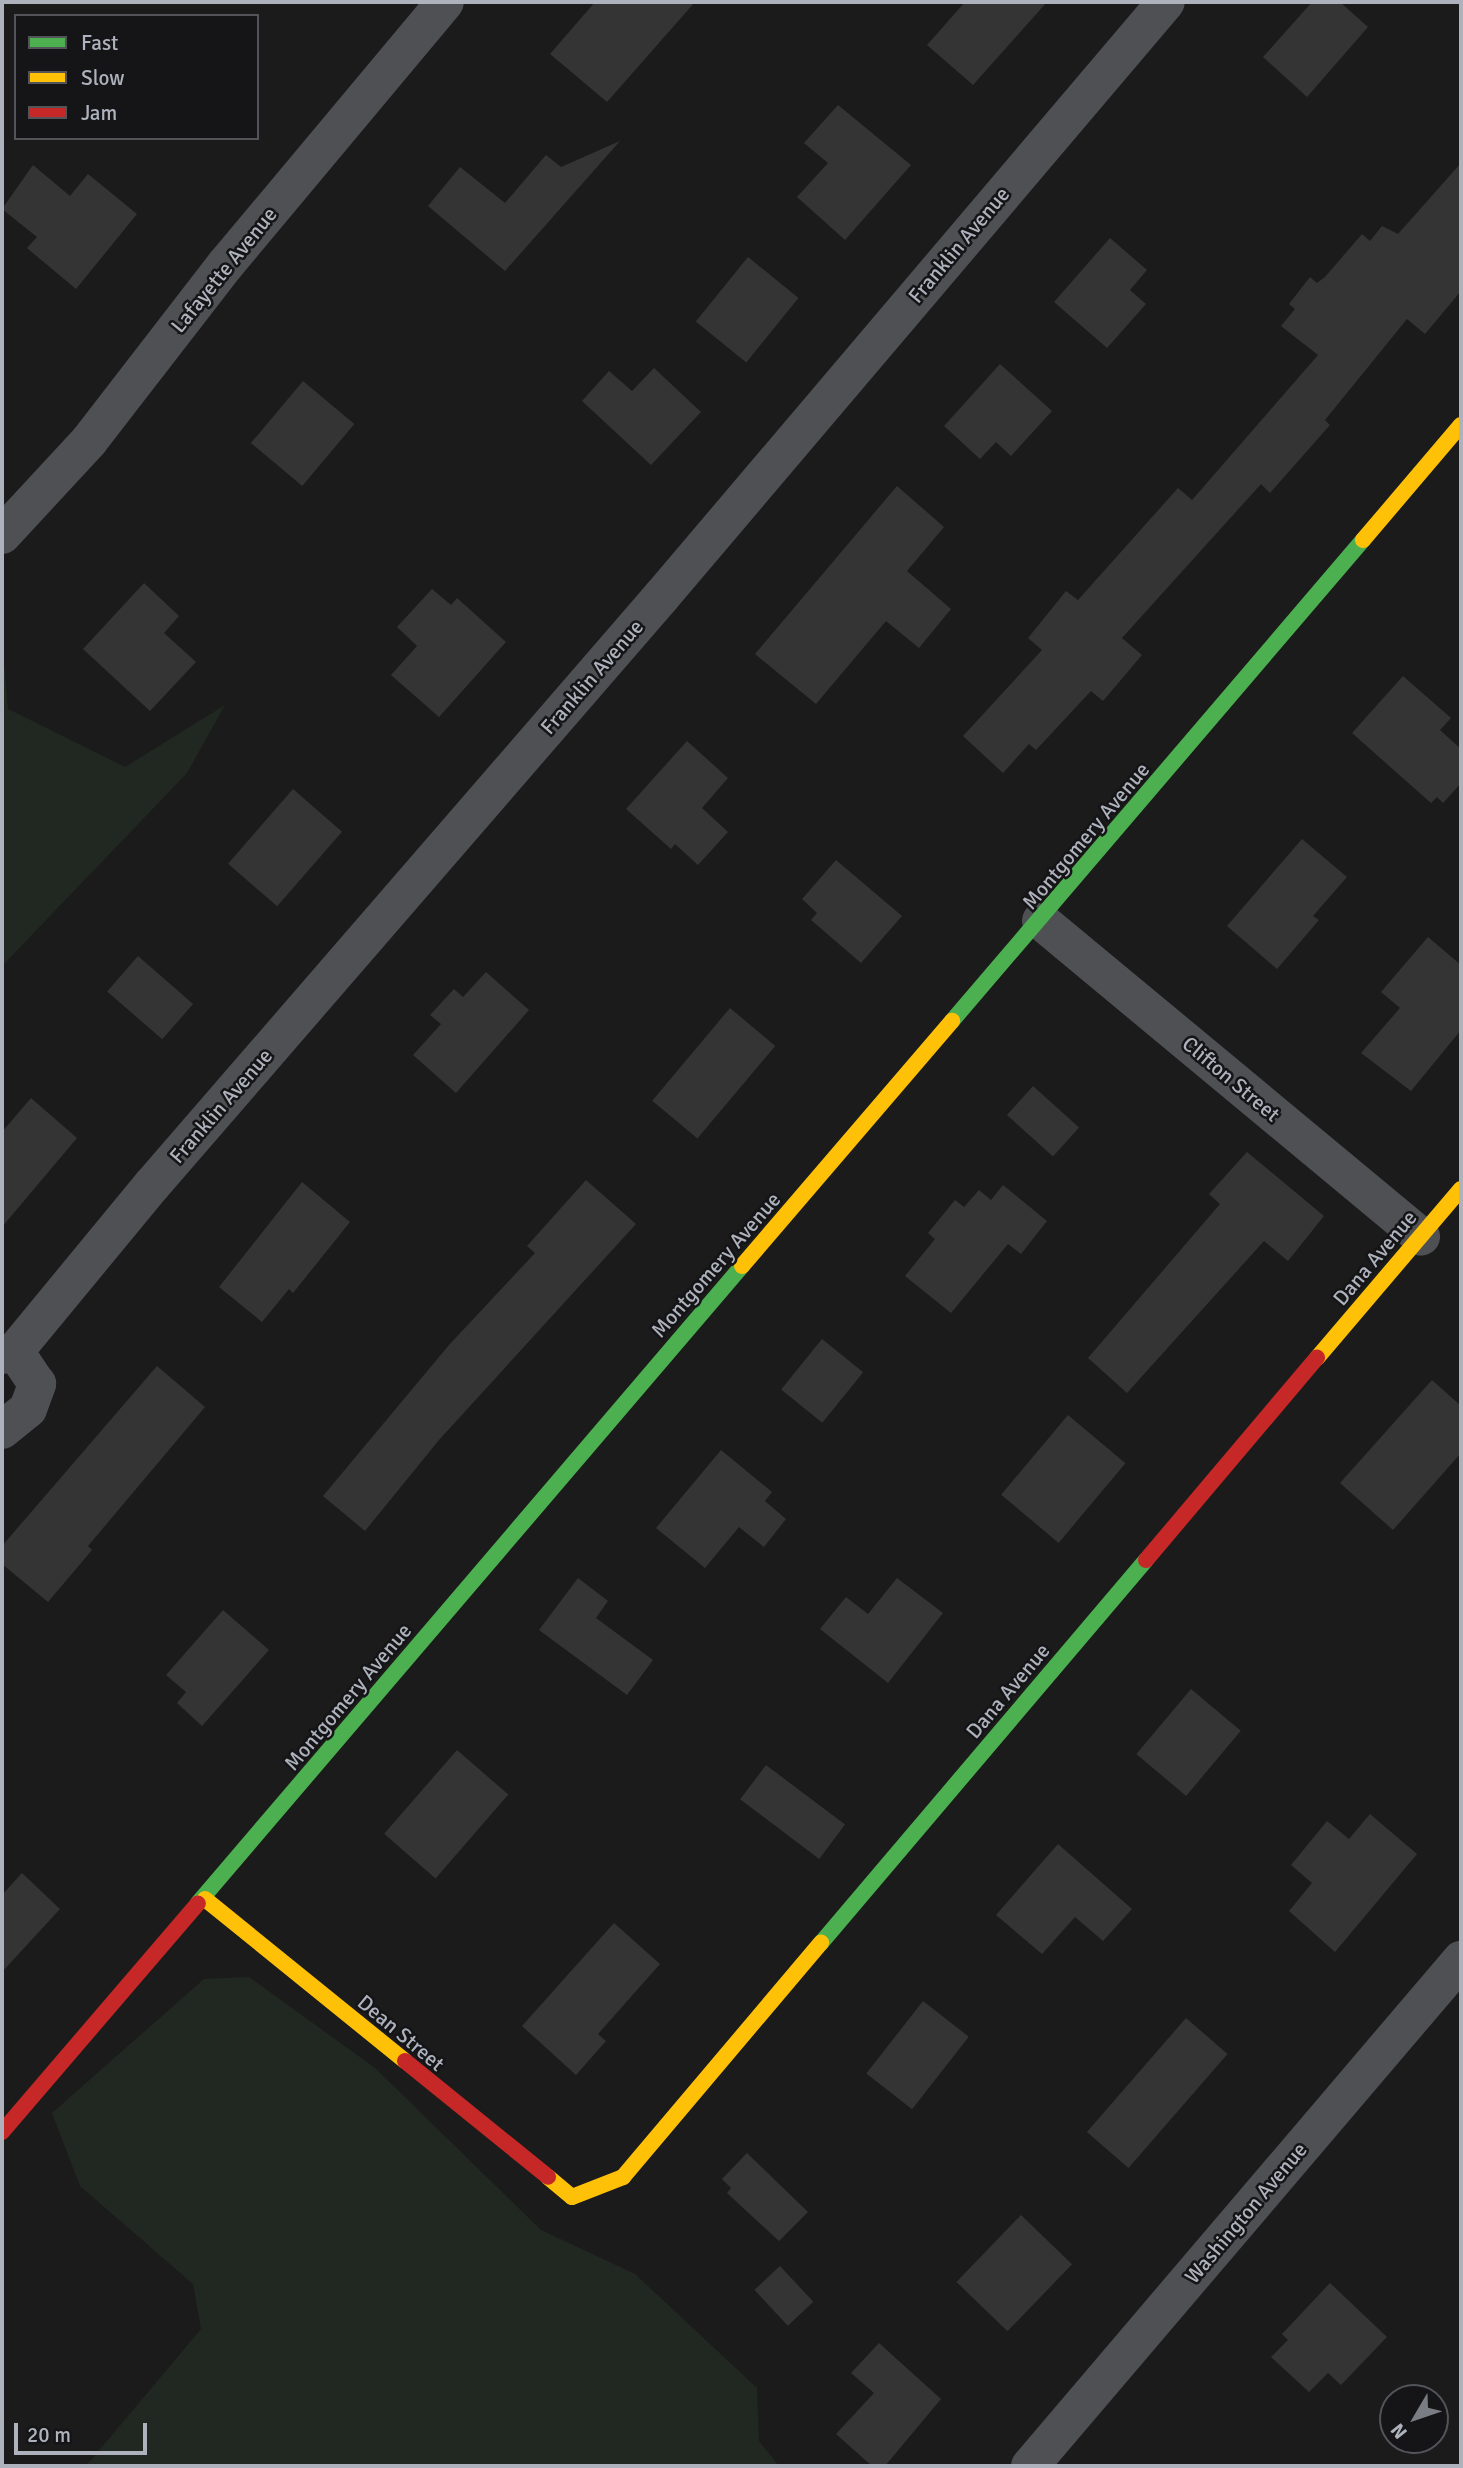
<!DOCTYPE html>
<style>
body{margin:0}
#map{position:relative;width:1463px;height:2468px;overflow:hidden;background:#1b1b1b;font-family:Signika,sans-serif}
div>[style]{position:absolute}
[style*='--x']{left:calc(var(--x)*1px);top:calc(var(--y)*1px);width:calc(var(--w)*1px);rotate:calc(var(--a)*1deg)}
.green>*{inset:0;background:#212821}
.building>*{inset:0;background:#343435;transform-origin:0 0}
.street>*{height:38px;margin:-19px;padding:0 19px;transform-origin:19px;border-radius:19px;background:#4f5054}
.fast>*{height:16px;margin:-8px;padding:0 8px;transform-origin:8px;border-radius:8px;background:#4caf50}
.slow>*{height:16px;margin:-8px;padding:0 8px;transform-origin:8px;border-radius:8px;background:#ffc107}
.jam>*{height:16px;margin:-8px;padding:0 8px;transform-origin:8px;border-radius:8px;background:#c62828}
span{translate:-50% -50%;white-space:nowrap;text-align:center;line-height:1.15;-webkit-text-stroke:5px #151517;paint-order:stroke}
.street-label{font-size:21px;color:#adb2bc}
.frame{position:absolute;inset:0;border:4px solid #adb2bc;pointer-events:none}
.legend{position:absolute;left:14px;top:14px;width:245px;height:126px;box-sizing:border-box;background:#151517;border:2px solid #525459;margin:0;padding:9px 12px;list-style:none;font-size:21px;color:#adb2bc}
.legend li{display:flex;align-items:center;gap:14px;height:35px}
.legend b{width:35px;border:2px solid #525459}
.north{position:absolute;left:1379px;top:2384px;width:70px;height:70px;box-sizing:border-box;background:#151517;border:2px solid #525459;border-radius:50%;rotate:231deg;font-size:19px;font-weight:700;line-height:28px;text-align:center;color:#adb2bc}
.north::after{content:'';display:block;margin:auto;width:24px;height:32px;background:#7a7d84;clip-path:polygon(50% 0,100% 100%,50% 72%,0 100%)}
.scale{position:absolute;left:14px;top:2423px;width:133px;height:32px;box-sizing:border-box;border:4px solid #adb2bc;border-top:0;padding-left:9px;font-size:21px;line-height:24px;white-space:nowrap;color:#adb2bc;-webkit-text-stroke:5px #151517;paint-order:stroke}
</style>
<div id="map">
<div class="green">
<i style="clip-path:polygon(2px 638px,8px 709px,125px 767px,225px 705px,187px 773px,2px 966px)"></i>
<i style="clip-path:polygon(249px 1977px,375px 2068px,541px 2230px,635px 2274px,757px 2388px,759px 2441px,779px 2466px,86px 2466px,201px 2329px,193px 2284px,80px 2186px,52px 2113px,204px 1979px)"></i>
</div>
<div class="building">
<i style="clip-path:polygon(595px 2px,695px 2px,607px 102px,550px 54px)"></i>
<i style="clip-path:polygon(965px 2px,1047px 2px,973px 85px,927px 45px)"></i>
<i style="clip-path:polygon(1312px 2px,1340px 2px,1368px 27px,1307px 97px,1263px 57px)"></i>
<i style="clip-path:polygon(838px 105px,911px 165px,845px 240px,797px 197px,828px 163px,804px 143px)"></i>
<i style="clip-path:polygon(620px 141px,505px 271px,428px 206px,460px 167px,505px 203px,546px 155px,561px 167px)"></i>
<i style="clip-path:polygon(1461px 163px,1461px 291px,1425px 334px,1407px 319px,1325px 420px,1330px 425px,1270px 493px,1261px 484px,1122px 638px,1142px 655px,1103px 701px,1091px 691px,1036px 750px,1029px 744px,1003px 773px,963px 736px,1042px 650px,1028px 638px,1066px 591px,1078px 600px,1178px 488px,1192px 500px,1318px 355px,1281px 326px,1295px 309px,1289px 304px,1310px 277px,1317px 283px,1325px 277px,1362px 234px,1370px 241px,1382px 226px,1398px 234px)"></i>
<i style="clip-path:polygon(33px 165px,70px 196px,88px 174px,137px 214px,76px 289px,27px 248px,37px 237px,2px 209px)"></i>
<i style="clip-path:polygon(1110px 238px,1147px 270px,1130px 290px,1146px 304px,1107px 348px,1054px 302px)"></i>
<i style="left:748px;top:257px;width:65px;height:83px;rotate:39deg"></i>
<i style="clip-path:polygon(1000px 364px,1052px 411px,1011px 456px,996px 442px,980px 459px,944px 426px)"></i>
<i style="clip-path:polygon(654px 368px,701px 412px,651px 465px,582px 401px,609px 371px,632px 391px)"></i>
<i style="left:303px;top:381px;width:67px;height:81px;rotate:40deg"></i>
<i style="clip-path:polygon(897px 486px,944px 527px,907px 571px,951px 609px,919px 648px,886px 621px,816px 704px,755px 654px)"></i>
<i style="clip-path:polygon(144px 583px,179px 616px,164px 633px,196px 662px,150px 711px,83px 649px)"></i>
<i style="clip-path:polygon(432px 589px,451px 605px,457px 598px,506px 642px,439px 717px,391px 675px,417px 646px,397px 627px)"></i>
<i style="clip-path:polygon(1403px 676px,1451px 718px,1440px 730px,1461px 749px,1461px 783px,1443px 803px,1437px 797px,1431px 803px,1352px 733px)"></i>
<i style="clip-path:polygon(687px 741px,728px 778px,702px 808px,728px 832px,698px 865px,675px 844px,671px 849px,626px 809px)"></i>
<i style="left:293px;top:789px;width:65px;height:99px;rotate:41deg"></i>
<i style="clip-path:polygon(1302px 839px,1347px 877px,1313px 916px,1319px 920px,1277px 969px,1227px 926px)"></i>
<i style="clip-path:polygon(836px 860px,902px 916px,861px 963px,811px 920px,817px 913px,802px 899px)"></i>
<i style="clip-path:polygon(1428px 937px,1461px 965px,1461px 1030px,1411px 1091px,1361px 1053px,1400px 1008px,1381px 992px)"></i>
<i style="left:138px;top:956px;width:73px;height:47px;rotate:41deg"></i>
<i style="clip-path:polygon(486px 972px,529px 1010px,456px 1093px,413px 1055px,441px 1024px,430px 1015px,454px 989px,463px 997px)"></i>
<i style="left:730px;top:1008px;width:59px;height:121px;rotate:40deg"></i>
<i style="left:1033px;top:1086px;width:62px;height:39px;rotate:42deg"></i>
<i style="clip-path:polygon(31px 1098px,77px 1138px,2px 1227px,2px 1132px)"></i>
<i style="clip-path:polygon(1247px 1152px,1324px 1216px,1288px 1261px,1264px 1241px,1127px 1393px,1088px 1358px,1220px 1204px,1209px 1194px)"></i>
<i style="clip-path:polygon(586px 1180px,636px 1224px,439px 1440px,365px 1531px,323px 1496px,449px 1345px,535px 1253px,527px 1246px)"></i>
<i style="clip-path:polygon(302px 1182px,350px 1222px,293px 1293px,289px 1289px,262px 1322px,219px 1287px)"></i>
<i style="clip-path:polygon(1003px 1185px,1047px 1221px,1021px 1254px,1008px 1244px,951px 1313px,905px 1276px,935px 1239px,928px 1233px,955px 1200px,964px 1207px,979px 1190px,991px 1200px)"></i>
<i style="left:822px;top:1339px;width:53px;height:65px;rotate:39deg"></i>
<i style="clip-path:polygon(157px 1366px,205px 1407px,88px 1546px,92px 1550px,48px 1602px,2px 1564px,2px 1546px)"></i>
<i style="clip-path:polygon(1432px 1380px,1461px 1406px,1461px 1453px,1393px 1530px,1340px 1483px)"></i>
<i style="left:1068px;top:1415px;width:75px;height:104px;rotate:40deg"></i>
<i style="clip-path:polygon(721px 1450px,772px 1492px,765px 1501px,786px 1519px,764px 1547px,739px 1527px,705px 1568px,656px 1528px)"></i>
<i style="clip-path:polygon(578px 1578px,608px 1601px,596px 1618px,653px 1660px,627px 1695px,539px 1630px)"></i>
<i style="clip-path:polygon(897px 1578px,943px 1613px,888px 1683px,820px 1629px,846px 1597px,868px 1614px)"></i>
<i style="clip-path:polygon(223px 1610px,269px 1650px,202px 1726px,177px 1703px,186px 1692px,166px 1675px)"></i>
<i style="left:1191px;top:1689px;width:65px;height:85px;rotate:40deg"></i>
<i style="left:457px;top:1750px;width:68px;height:111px;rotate:41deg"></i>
<i style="left:766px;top:1765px;width:99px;height:43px;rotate:37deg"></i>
<i style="clip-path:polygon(1370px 1814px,1417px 1854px,1335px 1952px,1289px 1911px,1312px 1883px,1291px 1865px,1327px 1821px,1349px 1839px)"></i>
<i style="clip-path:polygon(1058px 1844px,1132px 1909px,1103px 1941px,1075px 1917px,1042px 1954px,996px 1915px)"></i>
<i style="clip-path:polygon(22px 1873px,60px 1909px,2px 1972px,2px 1895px)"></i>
<i style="clip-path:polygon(614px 1923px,660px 1964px,598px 2034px,606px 2041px,576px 2075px,522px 2026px)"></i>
<i style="left:923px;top:2001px;width:58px;height:92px;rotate:38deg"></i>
<i style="left:1186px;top:2018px;width:55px;height:151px;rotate:41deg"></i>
<i style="clip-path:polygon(747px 2153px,808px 2212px,779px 2241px,727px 2193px,731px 2188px,722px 2179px)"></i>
<i style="left:1021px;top:2215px;width:71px;height:93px;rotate:44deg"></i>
<i style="left:780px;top:2266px;width:49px;height:35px;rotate:47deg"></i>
<i style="clip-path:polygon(1330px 2283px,1387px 2337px,1341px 2385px,1328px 2373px,1309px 2392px,1271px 2357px,1288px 2340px,1282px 2334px)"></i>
<i style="clip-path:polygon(879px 2343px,941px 2399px,885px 2466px,872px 2466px,836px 2434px,874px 2393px,851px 2373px)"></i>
</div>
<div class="street">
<i style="--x:2;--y:535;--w:128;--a:-47.2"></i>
<i style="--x:89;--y:441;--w:224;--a:-52.3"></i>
<i style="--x:226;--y:264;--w:341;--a:-50.1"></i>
<i style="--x:1041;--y:921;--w:494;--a:39.7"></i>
<i style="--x:2;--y:1355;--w:14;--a:-17"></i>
<i style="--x:15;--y:1351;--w:215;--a:-50.5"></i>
<i style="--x:152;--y:1185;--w:778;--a:-49.12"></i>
<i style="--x:661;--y:597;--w:780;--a:-49.68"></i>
<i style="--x:2;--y:1430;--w:33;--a:-39"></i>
<i style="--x:28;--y:1409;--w:27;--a:-70"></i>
<i style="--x:37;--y:1384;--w:40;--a:-124"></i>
<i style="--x:1030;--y:2466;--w:665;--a:-49.58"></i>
</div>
<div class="fast">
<i style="--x:952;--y:1021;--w:633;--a:-49.49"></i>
<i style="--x:198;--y:1903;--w:838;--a:-49.5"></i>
<i style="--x:821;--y:1943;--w:502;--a:-49.68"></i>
</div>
<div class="slow">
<i style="--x:1363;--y:540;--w:151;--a:-49.6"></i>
<i style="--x:742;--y:1266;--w:323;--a:-49.4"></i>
<i style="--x:1317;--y:1358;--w:222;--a:-49.6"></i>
<i style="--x:205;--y:1899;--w:257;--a:39"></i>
<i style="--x:548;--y:2177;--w:31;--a:40"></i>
<i style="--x:572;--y:2197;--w:55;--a:-21.4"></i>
<i style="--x:623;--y:2177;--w:307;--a:-49.8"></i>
</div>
<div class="jam">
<i style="--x:1146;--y:1560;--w:265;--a:-49.8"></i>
<i style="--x:405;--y:2061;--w:184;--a:39"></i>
<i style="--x:2;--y:2132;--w:301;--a:-49.4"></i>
</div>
<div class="street-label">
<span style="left:959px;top:245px;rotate:-50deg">Franklin Avenue</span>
<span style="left:224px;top:270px;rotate:-51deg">Lafayette Avenue</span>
<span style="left:592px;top:677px;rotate:-49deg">Franklin Avenue</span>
<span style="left:1086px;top:836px;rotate:-50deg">Montgomery Avenue</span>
<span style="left:1231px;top:1079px;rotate:40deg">Clifton Street</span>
<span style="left:221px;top:1106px;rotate:-49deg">Franklin Avenue</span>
<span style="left:1375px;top:1258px;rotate:-50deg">Dana Avenue</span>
<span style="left:716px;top:1265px;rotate:-49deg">Montgomery Avenue</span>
<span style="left:1008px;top:1691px;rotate:-50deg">Dana Avenue</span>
<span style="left:348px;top:1697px;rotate:-50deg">Montgomery Avenue</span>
<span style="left:401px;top:2033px;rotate:40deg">Dean Street</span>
<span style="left:1246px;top:2213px;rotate:-50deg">Washington Avenue</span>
</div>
<div class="frame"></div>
<ul class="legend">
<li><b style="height:9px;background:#4caf50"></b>Fast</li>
<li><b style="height:9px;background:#ffc107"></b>Slow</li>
<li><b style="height:9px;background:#c62828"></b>Jam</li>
</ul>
<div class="north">N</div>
<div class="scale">20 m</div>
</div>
